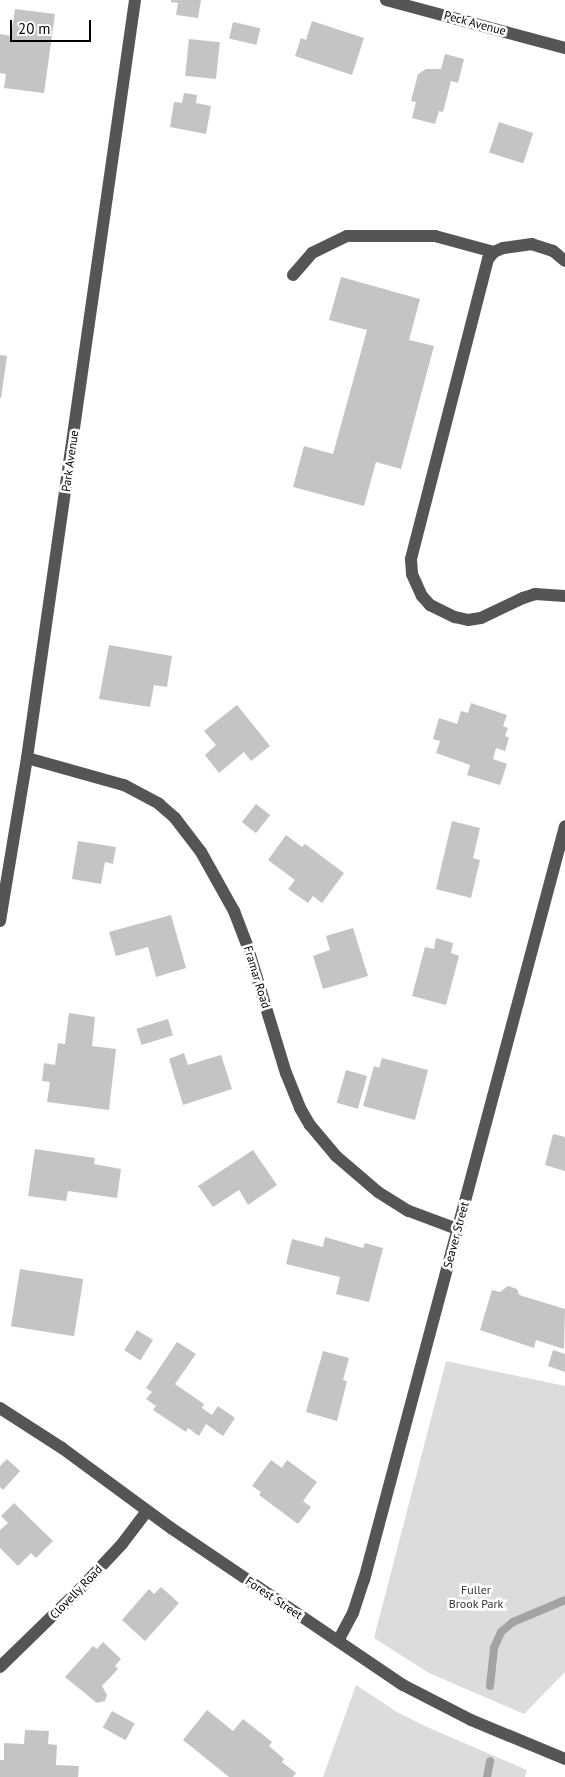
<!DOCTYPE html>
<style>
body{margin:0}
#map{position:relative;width:565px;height:1777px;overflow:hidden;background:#fff;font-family:"PT Sans",sans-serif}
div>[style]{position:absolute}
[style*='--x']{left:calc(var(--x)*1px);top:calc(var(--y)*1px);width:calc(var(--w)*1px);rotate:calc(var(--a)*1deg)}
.green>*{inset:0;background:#dcdcdc}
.stream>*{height:8px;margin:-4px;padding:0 4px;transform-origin:4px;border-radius:4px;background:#a3a3a3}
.building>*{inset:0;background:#c4c4c4;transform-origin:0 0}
.minor>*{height:12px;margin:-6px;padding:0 6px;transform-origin:6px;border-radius:6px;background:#555}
span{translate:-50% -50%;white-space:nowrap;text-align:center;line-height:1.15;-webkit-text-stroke:5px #fff;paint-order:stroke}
.street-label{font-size:12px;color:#000}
.park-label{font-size:12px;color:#333}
.scale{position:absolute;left:10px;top:20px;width:81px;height:22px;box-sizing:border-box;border:2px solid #000;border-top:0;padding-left:6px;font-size:15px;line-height:18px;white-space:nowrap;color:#000;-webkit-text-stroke:4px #fff;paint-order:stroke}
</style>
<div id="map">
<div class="green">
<i style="clip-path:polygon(446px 1361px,565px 1386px,565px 1672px,524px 1714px,429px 1673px,374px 1638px)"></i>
<i style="clip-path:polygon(356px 1685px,397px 1712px,427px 1727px,527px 1770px,525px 1777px,323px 1777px)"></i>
</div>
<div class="stream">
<i style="--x:490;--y:1686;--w:38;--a:-84"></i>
<i style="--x:494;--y:1648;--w:17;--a:-66"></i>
<i style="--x:501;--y:1632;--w:16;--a:-40"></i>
<i style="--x:513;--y:1622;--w:56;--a:-22.9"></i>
<i style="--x:487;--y:1777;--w:16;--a:-79"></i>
</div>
<div class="building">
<i style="clip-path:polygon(171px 0,201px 0,198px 18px,176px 15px,178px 3px,171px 2px)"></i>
<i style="clip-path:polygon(15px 9px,55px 14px,44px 93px,4px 88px,6px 74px,0 73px,0 34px,11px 36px)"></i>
<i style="clip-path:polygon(312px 21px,364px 38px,352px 75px,295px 56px,301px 38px,306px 40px)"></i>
<i style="left:233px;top:22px;width:28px;height:17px;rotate:13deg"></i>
<i style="left:189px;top:39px;width:31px;height:37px;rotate:6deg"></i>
<i style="clip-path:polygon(445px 54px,464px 59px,458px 83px,451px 81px,443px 112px,439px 111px,435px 124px,412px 118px,416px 102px,411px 101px,418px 74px,426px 69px,441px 69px)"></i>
<i style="clip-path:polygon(184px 93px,197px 95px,196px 103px,211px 106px,206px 134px,170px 127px,174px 102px,182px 103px)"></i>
<i style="left:499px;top:122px;width:36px;height:32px;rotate:18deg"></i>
<i style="clip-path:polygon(341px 277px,420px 299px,409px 340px,434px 346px,401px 469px,376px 462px,364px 506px,293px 487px,304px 446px,333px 454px,367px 330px,329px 320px)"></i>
<i style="clip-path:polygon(0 355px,7px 356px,1px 398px,0 398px)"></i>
<i style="clip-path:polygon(109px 645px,172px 656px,167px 687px,154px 685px,150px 707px,99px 699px)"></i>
<i style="clip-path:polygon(471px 703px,507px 715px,503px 726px,508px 728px,505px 736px,509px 738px,505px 751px,496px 748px,493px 759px,507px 764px,500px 785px,467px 775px,470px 765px,436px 753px,440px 741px,433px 739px,439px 718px,457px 724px,461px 711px,468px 713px)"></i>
<i style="clip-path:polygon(237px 705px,270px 746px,251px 761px,244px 752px,219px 773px,205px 755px,216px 745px,204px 731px)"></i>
<i style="left:256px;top:804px;width:18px;height:23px;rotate:38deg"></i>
<i style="clip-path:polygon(452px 821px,480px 828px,473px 858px,480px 860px,471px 898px,436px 889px)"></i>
<i style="clip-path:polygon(286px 835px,302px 847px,305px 844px,344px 873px,322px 903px,313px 896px,308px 903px,288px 889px,295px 880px,268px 860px)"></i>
<i style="clip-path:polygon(78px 841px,116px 847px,113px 864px,105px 862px,101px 884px,72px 879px)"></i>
<i style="clip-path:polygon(171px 915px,186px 968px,156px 977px,148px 947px,116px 956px,109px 932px)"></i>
<i style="clip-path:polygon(353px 928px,368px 976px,323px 989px,313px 956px,330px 950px,326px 936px)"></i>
<i style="clip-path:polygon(436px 938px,453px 943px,451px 953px,459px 956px,446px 1005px,412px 996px,425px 947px,434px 949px)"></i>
<i style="clip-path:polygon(69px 1013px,95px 1017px,92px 1046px,116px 1049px,109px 1110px,47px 1102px,50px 1082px,42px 1081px,44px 1063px,55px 1065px,58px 1043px,65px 1044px)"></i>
<i style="left:168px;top:1019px;width:17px;height:33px;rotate:73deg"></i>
<i style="clip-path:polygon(184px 1053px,188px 1065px,221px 1055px,232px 1089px,183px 1105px,169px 1059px)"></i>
<i style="clip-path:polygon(382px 1058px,428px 1070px,415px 1120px,363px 1106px,374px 1066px,379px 1068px)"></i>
<i style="left:346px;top:1070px;width:22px;height:34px;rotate:16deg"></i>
<i style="clip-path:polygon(553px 1134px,565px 1137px,565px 1171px,545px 1165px)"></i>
<i style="clip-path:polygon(35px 1149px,95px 1158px,94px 1164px,121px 1169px,117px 1198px,68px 1191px,66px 1201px,28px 1196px)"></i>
<i style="clip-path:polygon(253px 1150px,277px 1185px,248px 1205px,239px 1190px,213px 1207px,198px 1186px)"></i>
<i style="clip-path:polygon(325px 1237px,363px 1248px,365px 1243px,383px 1248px,369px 1302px,336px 1294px,340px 1277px,286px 1264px,292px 1239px,323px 1247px)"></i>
<i style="left:20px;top:1269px;width:64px;height:58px;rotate:9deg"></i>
<i style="clip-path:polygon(508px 1286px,517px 1289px,519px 1295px,565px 1309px,564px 1349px,536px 1340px,534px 1348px,480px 1330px,492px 1290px,500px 1292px)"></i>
<i style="left:137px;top:1330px;width:19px;height:24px;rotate:32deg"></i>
<i style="clip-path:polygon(177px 1342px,196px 1354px,175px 1384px,204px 1404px,202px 1408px,212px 1415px,218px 1406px,235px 1418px,223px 1436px,206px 1424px,199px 1436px,188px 1428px,186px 1432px,153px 1410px,156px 1406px,146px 1399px,152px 1392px,146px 1388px)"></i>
<i style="clip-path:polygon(553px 1350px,565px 1354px,565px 1372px,548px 1366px)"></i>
<i style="clip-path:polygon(323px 1351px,349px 1358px,343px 1380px,347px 1381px,337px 1421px,306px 1412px)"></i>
<i style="clip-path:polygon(7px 1459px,20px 1471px,3px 1490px,0 1487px,0 1466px)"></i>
<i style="clip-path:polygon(271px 1460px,282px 1468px,287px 1460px,317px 1482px,303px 1501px,311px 1507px,298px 1524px,259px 1495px,261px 1492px,252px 1486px)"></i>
<i style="clip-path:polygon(14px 1503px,53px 1541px,36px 1558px,31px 1553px,18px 1566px,0 1548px,0 1530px,8px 1523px,1px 1516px)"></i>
<i style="clip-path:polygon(161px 1587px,179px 1603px,145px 1641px,122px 1620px,149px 1589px,154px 1594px)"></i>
<i style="clip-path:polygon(103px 1642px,121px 1659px,115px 1666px,118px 1669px,102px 1686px,107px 1695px,105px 1701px,97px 1703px,65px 1677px,93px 1646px,97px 1649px)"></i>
<i style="clip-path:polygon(207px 1710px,233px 1731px,243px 1719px,272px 1742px,269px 1746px,284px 1759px,282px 1762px,296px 1773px,293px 1777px,229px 1777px,183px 1740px)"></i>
<i style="left:112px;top:1711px;width:26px;height:19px;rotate:29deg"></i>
<i style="clip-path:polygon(25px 1730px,49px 1731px,48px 1744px,57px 1745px,56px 1765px,79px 1766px,78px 1777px,0 1777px,0 1760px,4px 1760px,4px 1743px,24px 1744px)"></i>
</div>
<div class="minor">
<i style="--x:386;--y:0;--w:185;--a:15"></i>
<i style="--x:565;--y:261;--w:16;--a:-140"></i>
<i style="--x:553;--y:251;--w:22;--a:-162"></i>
<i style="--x:532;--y:244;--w:29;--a:172"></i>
<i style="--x:503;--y:248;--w:10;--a:156"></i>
<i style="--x:494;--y:252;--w:9;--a:131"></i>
<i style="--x:488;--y:259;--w:310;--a:104.4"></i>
<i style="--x:411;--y:559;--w:15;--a:86"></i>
<i style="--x:412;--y:574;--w:24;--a:66"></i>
<i style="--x:422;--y:596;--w:12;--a:48"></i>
<i style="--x:430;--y:605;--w:28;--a:26"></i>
<i style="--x:455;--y:617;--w:13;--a:13"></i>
<i style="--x:468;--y:620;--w:13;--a:-9"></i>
<i style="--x:481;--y:618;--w:47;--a:-25.5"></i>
<i style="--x:523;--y:598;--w:13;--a:-18"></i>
<i style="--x:535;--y:594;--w:30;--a:4"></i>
<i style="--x:293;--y:275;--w:29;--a:-49"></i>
<i style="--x:312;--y:253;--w:39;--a:-26"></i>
<i style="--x:347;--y:236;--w:88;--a:0"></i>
<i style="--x:435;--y:236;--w:61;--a:15.2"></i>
<i style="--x:27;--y:758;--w:101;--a:15.6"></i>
<i style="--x:124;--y:785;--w:40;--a:28"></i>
<i style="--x:159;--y:804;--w:21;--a:41"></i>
<i style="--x:175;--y:818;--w:43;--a:52.6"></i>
<i style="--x:201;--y:852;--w:68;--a:60.8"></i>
<i style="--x:234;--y:911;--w:36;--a:69"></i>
<i style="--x:247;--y:945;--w:134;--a:73.1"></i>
<i style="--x:286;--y:1073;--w:38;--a:68"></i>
<i style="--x:300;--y:1108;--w:20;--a:60"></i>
<i style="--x:310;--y:1125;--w:40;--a:50"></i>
<i style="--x:336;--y:1156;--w:55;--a:40.6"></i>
<i style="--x:378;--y:1192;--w:36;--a:32"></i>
<i style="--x:409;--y:1211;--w:51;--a:20.6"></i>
<i style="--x:0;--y:921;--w:165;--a:-80.6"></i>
<i style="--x:27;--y:758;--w:766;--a:-81.89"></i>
<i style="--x:0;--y:1408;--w:74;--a:32.8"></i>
<i style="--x:62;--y:1448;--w:135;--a:36.3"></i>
<i style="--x:171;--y:1528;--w:280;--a:34.1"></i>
<i style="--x:403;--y:1685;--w:76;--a:27.2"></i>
<i style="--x:471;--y:1720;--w:102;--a:22.5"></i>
<i style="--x:338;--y:1641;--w:32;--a:-62"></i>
<i style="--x:353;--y:1613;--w:35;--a:-72"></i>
<i style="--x:364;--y:1580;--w:780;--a:-75.07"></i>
<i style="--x:0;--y:1667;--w:110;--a:-44.3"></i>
<i style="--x:79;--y:1590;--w:63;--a:-46.9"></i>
<i style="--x:122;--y:1544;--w:41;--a:-52.9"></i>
</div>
<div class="street-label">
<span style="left:475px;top:23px;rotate:15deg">Peck Avenue</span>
<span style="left:70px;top:461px;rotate:-82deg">Park Avenue</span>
<span style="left:257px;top:977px;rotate:73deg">Framar Road</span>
<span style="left:456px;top:1235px;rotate:-75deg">Seaver Street</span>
<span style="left:76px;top:1592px;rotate:-46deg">Clovelly Road</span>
<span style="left:274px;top:1598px;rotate:34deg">Forest Street</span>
</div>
<div class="park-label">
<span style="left:476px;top:1597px">Fuller<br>Brook Park</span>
</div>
<div class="scale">20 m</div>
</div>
